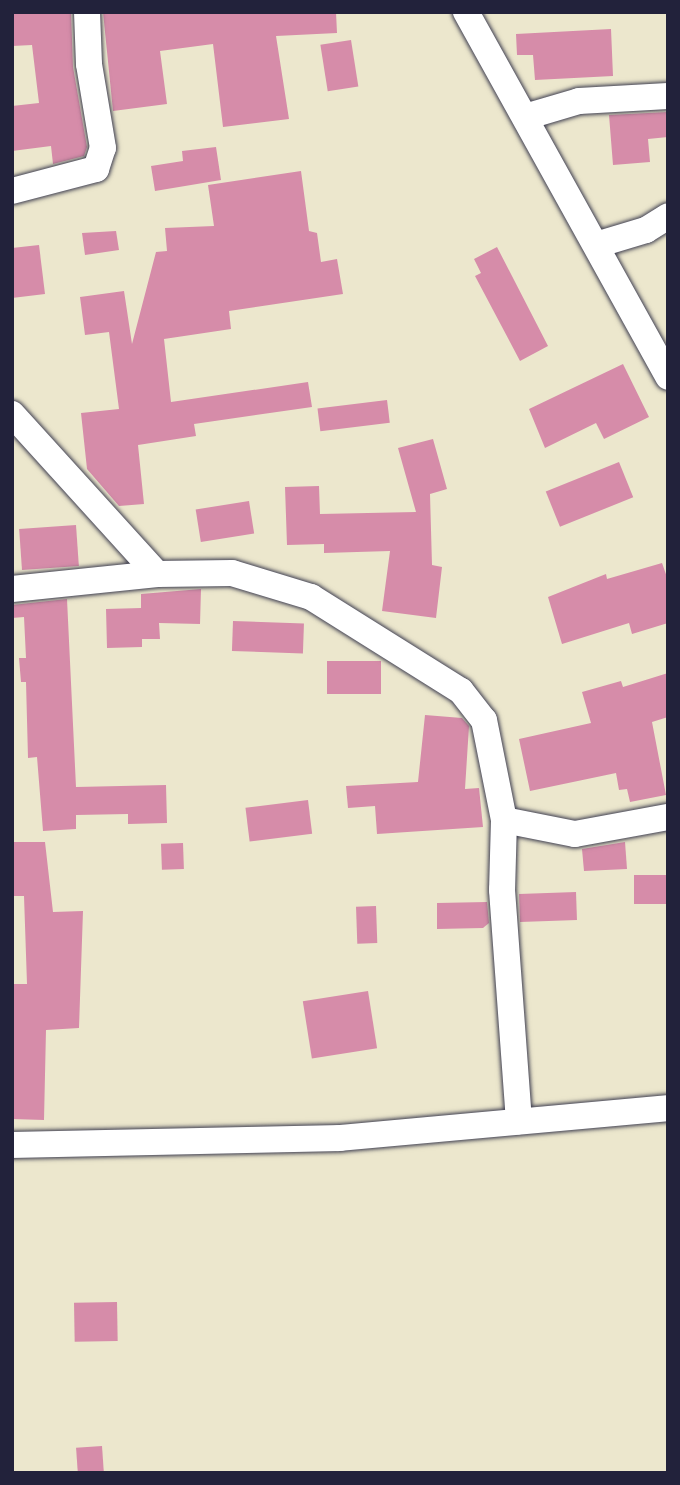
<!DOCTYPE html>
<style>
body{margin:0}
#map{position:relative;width:680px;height:1485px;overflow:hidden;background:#ece7cd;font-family:"Balsamiq Sans",sans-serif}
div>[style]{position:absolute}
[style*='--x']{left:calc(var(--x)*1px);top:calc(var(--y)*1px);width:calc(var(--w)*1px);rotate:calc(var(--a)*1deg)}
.building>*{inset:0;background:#d68ca9;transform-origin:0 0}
.roads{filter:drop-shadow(0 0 2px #404051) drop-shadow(0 0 2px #404051)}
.minor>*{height:26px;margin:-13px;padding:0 13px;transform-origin:13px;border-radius:13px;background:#fff}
span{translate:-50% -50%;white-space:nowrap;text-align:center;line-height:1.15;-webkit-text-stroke:5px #f6f6f2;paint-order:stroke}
.frame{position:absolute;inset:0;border:14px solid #22223b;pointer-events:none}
</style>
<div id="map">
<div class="building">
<i style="clip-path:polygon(12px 12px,71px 12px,73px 67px,87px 147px,84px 156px,53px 164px,51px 146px,12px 151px,12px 106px,39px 103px,32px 45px,12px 46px)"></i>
<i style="clip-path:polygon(103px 12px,336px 12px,337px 33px,276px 36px,289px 119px,223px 127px,213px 44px,160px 51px,167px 104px,113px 111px)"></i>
<i style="clip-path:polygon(611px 29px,613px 76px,535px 80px,533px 55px,517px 55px,516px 34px)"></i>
<i style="left:351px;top:40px;width:47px;height:31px;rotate:81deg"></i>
<i style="clip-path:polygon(668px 112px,668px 137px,648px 139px,650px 162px,613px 165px,609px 115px)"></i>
<i style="clip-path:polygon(216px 147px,221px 180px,155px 191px,151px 166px,183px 161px,182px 151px)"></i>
<i style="clip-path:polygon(301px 171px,309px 231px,317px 233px,321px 262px,337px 259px,343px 294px,229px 311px,231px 329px,164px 339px,171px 402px,308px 382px,312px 407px,194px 424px,196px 436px,138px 445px,144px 504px,119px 506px,87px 469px,81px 413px,119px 409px,109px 332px,85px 335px,80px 297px,124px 291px,132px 344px,156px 252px,167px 251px,165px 228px,214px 226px,208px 185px)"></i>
<i style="clip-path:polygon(116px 231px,119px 250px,85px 255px,82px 233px)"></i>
<i style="clip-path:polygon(39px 245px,45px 294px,12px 298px,12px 248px)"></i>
<i style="clip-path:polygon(497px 247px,548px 346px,520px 361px,475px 276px,481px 273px,474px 259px)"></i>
<i style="clip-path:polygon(623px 364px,649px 417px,604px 439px,596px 423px,545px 448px,529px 409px)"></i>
<i style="left:387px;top:400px;width:23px;height:70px;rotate:83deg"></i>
<i style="clip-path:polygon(433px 439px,447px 489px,430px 494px,432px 565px,442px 567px,436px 618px,382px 611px,390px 551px,324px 553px,324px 544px,287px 545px,285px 487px,319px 486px,320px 514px,416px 512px,398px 448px)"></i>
<i style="left:619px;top:462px;width:38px;height:79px;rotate:68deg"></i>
<i style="left:249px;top:501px;width:33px;height:54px;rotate:81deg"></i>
<i style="left:76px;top:525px;width:41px;height:57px;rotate:86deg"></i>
<i style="clip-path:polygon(662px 563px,668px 580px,668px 623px,632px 634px,629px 623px,562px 644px,548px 597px,606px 574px,607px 579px)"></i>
<i style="clip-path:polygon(201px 589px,200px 624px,159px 623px,160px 639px,142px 639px,142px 647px,107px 648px,106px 609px,141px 608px,141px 594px)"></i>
<i style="clip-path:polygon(67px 599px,76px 787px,166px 785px,167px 823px,128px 824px,128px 814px,76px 815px,76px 829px,43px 831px,37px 757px,28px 758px,26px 682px,21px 682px,19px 658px,26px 658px,24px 617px,12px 618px,12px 605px)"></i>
<i style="left:233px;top:621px;width:71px;height:30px;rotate:2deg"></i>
<i style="left:327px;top:661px;width:54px;height:33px"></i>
<i style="clip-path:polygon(668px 673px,668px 717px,652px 722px,666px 795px,630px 802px,627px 789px,619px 790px,616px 773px,530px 791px,519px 739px,591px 723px,582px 692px,621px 681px,623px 687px)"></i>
<i style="clip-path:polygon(425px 715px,462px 718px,469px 726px,465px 789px,479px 788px,483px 827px,377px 834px,375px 806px,348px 808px,346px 786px,418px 782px)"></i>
<i style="left:308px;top:800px;width:34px;height:63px;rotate:83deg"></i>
<i style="clip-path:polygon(12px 842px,45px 842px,53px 912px,83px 911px,79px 1028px,46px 1030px,44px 1120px,12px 1119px,12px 984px,27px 984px,24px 896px,12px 896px)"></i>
<i style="clip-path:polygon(625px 842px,627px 869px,584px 871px,582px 849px)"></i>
<i style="left:183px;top:843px;width:26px;height:22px;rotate:88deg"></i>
<i style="left:668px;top:875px;width:29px;height:34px;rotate:90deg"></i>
<i style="left:576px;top:892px;width:28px;height:57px;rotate:88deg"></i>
<i style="clip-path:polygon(487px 902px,489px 923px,483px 928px,437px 929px,437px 903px)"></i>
<i style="left:376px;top:906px;width:37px;height:20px;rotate:88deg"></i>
<i style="left:368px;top:991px;width:58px;height:66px;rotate:81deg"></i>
<i style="left:117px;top:1302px;width:39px;height:43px;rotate:89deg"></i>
<i style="left:102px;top:1446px;width:27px;height:26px;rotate:86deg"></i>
</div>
<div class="roads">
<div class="minor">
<i style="--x:466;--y:12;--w:417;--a:61"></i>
<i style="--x:525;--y:117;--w:56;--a:-16.5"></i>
<i style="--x:579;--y:101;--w:89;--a:-3.2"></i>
<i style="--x:12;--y:191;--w:87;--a:-14.7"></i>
<i style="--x:96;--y:169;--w:22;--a:-72"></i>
<i style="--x:103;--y:148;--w:85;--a:-99.5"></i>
<i style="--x:89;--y:64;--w:52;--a:-92.2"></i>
<i style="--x:596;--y:245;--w:52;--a:-16.7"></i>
<i style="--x:646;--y:230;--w:26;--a:-32"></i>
<i style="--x:12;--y:414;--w:216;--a:47.8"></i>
<i style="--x:12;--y:589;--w:146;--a:-5.9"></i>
<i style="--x:157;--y:574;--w:75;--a:-0.8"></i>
<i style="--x:232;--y:573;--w:83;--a:16.9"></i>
<i style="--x:311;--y:597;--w:177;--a:32.1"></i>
<i style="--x:461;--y:691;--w:37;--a:52"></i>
<i style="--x:484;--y:720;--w:102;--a:78.7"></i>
<i style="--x:504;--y:820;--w:70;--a:91.6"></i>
<i style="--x:502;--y:890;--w:232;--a:85.8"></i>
<i style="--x:504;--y:820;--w:72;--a:11.2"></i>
<i style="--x:575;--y:834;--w:95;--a:-10.4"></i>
<i style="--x:12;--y:1145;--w:328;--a:-1.2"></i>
<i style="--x:340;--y:1138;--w:329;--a:-5.2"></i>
</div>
</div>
<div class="frame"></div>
</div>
